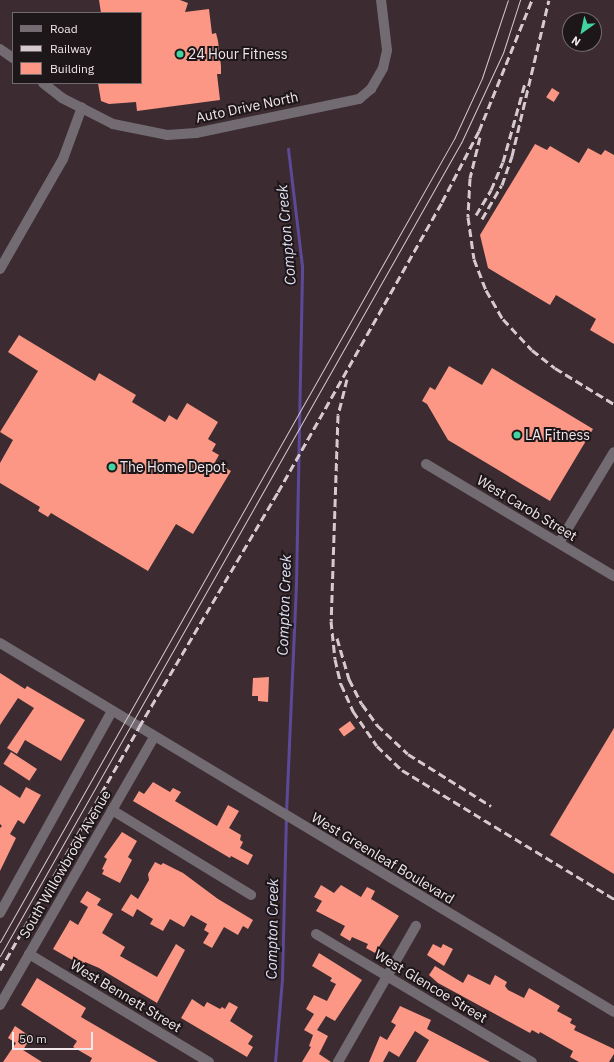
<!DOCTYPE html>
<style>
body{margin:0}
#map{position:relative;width:614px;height:1062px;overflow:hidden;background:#3c2c31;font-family:"IBM Plex Sans",sans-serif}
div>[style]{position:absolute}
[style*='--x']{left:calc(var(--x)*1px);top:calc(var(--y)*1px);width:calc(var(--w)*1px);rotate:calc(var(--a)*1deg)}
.stream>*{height:3px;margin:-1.5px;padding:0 1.5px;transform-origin:1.5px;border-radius:1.5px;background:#5c4a99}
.building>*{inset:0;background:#fb9784;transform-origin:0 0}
.minor>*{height:10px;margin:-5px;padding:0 5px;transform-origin:5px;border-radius:5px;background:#726c72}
.tram>*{height:1px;margin:-0.5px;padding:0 0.5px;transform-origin:0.5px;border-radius:0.5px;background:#d6cace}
.rail>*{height:3px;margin-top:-1.5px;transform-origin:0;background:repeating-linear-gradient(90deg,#d6cace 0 8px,transparent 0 12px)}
.dots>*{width:11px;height:11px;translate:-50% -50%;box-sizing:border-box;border:2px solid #1e1719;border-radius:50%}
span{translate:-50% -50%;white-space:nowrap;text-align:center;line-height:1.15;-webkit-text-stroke:4px #1e1719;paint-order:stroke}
.poi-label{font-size:14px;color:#f2e7ea}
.left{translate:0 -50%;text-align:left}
.street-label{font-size:14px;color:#f2e7ea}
.water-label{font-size:15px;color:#e0def4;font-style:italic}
.legend{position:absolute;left:12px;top:12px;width:130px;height:72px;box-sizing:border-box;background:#1e1719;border:1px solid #736a6d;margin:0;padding:5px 7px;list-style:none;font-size:12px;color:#f2e7ea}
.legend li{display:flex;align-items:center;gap:8px;height:20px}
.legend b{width:20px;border:1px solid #736a6d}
.north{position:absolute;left:562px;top:12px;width:40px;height:40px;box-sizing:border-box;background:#1e1719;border:1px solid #736a6d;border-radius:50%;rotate:213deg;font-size:11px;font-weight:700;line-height:16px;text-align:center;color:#f2e7ea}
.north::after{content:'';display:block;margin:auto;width:14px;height:18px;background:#41d4a1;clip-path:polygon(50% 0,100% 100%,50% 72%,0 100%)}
.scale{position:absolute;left:12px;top:1032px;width:81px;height:18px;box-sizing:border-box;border:2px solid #f2e7ea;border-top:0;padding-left:5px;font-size:12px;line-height:14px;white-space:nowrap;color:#f2e7ea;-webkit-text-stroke:3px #1e1719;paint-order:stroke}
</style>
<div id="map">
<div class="stream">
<i style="--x:286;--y:813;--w:229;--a:-87.5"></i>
<i style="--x:296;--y:584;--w:318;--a:-88.9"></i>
<i style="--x:302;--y:266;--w:118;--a:-96.8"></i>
<i style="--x:275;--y:1062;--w:84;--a:-85.2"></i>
<i style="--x:282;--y:978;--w:160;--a:-88.6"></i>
</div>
<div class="building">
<i style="clip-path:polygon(99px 0,180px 0,188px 3px,185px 12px,209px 9px,212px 34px,216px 33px,218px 41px,221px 66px,221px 74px,217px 74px,220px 100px,137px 111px,136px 102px,109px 104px,101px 101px,98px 83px,141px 83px,141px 13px,101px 13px)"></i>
<i style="left:552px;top:88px;width:9px;height:11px;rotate:32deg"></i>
<i style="clip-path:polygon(535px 144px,547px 150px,550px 146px,579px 163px,588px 148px,601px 155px,605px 150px,614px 155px,614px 344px,590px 330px,596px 319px,556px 295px,550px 305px,488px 268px,480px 235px)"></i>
<i style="clip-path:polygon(19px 335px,95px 381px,99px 373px,136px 395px,132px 402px,165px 422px,169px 415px,177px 420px,187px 403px,218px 422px,208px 439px,216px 444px,212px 451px,219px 455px,215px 462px,231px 471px,193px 534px,176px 524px,148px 571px,51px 513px,48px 517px,38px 511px,40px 507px,0 483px,0 463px,13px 440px,0 432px,38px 371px,8px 352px)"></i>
<i style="clip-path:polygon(449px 366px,482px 385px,492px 368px,593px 429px,550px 501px,448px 440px,427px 404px,422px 401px,430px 387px,435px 390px)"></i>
<i style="clip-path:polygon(0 673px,25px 689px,27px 686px,85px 720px,61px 761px,25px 740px,17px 754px,7px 748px,34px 708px,18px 698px,0 725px)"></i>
<i style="clip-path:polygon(269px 677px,268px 702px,258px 701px,258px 696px,252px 696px,253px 678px)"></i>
<i style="left:350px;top:721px;width:9px;height:14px;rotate:54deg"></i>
<i style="clip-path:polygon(614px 728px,614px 874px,550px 835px)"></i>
<i style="left:11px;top:752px;width:31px;height:14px;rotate:33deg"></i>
<i style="clip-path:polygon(153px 782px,170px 792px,173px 788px,181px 792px,175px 801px,217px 826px,228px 805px,239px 811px,229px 828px,241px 835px,240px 840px,243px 842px,240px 848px,253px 855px,248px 865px,231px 856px,230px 858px,133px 801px,139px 791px,144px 794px)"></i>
<i style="clip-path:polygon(0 785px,20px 798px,26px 787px,41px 795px,24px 824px,18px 820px,10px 834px,16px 838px,0 871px,0 828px,2px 826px,0 824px)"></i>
<i style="clip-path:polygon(122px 832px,137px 841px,128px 857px,132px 860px,120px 883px,102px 874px,104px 870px,102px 869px,107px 859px,104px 857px)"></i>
<i style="clip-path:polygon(155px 862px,161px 865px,163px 863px,183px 873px,218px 899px,253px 920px,248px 929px,243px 926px,238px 935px,224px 927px,212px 948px,203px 943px,209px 933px,204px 930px,207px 924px,191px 915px,184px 927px,170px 919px,163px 931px,150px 924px,153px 919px,137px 909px,133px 917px,121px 910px,131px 894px,138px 899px,149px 880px,148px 874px)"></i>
<i style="clip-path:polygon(321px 885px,334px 893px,341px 885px,361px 897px,367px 887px,375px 891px,371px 899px,399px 916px,375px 953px,366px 948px,368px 944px,352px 937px,350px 941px,340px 935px,345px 926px,316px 911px,322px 901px,314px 897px)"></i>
<i style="clip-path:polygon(87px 891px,101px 899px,97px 905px,113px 914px,102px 933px,125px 947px,120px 956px,157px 977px,176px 944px,185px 950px,157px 1003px,99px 968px,85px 962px,83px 966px,53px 949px,70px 920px,78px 925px,88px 907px,80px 902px)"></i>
<i style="clip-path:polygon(433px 944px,441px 948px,443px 944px,453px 949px,444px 966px,427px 955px)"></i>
<i style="clip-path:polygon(319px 953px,362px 980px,335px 1021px,326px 1016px,317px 1030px,328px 1036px,319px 1054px,331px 1062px,302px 1062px,311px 1047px,309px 1046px,313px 1035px,304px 1030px,314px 1014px,306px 1009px,314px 995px,327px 1001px,336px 984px,330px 981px,332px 978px,312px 966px)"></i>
<i style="clip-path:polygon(435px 966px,463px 983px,468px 974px,490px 985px,495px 975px,507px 982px,505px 986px,508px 990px,524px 998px,529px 988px,560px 1006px,557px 1011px,572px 1019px,570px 1023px,576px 1026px,574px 1030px,614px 1049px,614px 1054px,609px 1062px,579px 1062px,570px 1057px,573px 1051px,540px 1032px,539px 1034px,532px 1030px,530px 1033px,438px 983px,429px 975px)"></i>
<i style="clip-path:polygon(37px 978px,86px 1008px,81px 1017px,158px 1062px,90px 1062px,92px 1058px,73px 1047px,77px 1041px,21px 1005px)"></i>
<i style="clip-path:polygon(192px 999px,204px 1007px,207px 1002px,220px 1009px,222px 1007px,225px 1009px,229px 1002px,238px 1007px,230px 1021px,253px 1036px,248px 1044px,253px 1047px,247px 1057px,181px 1018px)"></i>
<i style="clip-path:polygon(400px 1006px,431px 1020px,427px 1029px,490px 1062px,416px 1062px,429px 1040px,415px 1031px,399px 1057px,389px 1051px,383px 1062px,369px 1062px,380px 1036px,387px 1040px,396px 1025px,391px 1022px)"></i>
<i style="clip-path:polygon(15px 1026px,31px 1037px,23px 1050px,42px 1062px,3px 1062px,16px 1043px,8px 1038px)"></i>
</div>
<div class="minor">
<i style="--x:0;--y:49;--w:16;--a:35"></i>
<i style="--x:43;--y:83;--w:24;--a:38"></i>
<i style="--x:62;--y:98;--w:57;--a:27"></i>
<i style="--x:113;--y:124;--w:55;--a:11.5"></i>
<i style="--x:167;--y:135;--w:29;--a:-4"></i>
<i style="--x:196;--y:133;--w:167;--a:-11.8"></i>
<i style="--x:359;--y:99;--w:16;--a:-40"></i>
<i style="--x:371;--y:89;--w:24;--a:-60"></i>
<i style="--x:383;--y:68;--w:18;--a:-77"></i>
<i style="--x:387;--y:50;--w:50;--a:-96.8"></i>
<i style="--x:0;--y:269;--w:127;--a:-60.2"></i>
<i style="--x:63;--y:159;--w:55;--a:-69.9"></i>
<i style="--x:426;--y:464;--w:219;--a:30.8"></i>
<i style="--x:559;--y:543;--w:106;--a:-58.9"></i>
<i style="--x:0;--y:643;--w:716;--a:31"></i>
<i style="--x:112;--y:810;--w:163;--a:31.4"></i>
<i style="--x:0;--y:913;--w:231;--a:-61"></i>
<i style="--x:316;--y:934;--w:251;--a:30.7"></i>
<i style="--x:29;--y:954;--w:210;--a:31"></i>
<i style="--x:0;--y:1005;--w:309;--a:-60.1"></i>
<i style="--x:338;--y:1062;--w:157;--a:-60.2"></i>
</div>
<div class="tram">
<i style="--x:0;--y:942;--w:922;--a:-60.52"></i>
<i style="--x:454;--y:139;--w:67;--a:-65.3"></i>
<i style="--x:482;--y:78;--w:82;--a:-71.6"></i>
<i style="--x:0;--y:956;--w:935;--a:-60.45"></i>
<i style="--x:461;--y:143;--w:99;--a:-65"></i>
<i style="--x:503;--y:53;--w:56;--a:-72.2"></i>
</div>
<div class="rail">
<i style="--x:480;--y:137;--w:42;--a:103.7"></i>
<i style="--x:470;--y:178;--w:39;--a:93"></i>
<i style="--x:468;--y:217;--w:42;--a:81.9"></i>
<i style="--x:474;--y:259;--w:33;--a:69"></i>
<i style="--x:486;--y:290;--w:34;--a:60"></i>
<i style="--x:503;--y:319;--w:42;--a:46.9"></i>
<i style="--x:532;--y:350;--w:29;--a:38"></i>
<i style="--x:555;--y:368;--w:69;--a:31.4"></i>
<i style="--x:476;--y:215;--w:29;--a:-59"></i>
<i style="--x:491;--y:190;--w:30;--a:-67"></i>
<i style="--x:503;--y:162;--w:82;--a:-74.4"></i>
<i style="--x:482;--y:219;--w:39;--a:-60"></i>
<i style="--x:502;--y:185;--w:31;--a:-71"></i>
<i style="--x:512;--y:156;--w:160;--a:-76.7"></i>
<i style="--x:347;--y:379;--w:37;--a:104"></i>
<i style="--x:338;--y:415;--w:206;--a:91.9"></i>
<i style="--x:331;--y:621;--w:38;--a:84"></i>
<i style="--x:335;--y:659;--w:26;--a:77"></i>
<i style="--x:341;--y:684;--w:30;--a:66"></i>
<i style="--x:353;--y:711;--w:42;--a:55.6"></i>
<i style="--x:377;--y:746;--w:35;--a:44"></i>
<i style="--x:402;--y:770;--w:248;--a:31.3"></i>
<i style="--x:337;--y:638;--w:43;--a:73.7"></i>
<i style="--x:349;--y:679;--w:28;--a:63"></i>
<i style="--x:362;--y:704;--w:26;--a:54"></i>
<i style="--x:377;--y:725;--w:42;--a:43.1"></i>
<i style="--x:408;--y:754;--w:98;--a:32.1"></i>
<i style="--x:0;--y:970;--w:280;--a:-60.2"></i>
<i style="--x:139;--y:727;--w:273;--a:-59.4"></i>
<i style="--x:278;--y:492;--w:333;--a:-60.5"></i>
<i style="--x:442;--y:202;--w:80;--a:-62.5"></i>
<i style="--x:479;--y:131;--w:141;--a:-68"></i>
</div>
<div class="dots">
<i style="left:180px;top:54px;background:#41d4a1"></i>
<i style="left:517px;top:435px;background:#41d4a1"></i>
<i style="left:112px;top:467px;background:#41d4a1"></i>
</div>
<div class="poi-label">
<span class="left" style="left:188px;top:54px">24 Hour Fitness</span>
<span class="left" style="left:525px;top:435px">LA Fitness</span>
<span class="left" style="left:120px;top:467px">The Home Depot</span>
</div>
<div class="street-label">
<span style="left:247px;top:107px;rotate:-12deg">Auto Drive North</span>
<span style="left:527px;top:508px;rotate:31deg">West Carob Street</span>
<span style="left:383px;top:858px;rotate:31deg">West Greenleaf Boulevard</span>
<span style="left:65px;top:864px;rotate:-60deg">South Willowbrook Avenue</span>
<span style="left:431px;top:986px;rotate:31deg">West Glencoe Street</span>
<span style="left:126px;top:996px;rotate:31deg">West Bennett Street</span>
</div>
<div class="water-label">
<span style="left:286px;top:235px;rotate:-95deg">Compton Creek</span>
<span style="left:284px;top:605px;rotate:-88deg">Compton Creek</span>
<span style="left:272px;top:929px;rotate:-89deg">Compton Creek</span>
</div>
<ul class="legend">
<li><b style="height:5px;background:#726c72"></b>Road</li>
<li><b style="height:5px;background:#d6cace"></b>Railway</li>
<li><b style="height:11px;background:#fb9784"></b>Building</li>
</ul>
<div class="north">N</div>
<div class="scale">50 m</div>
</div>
